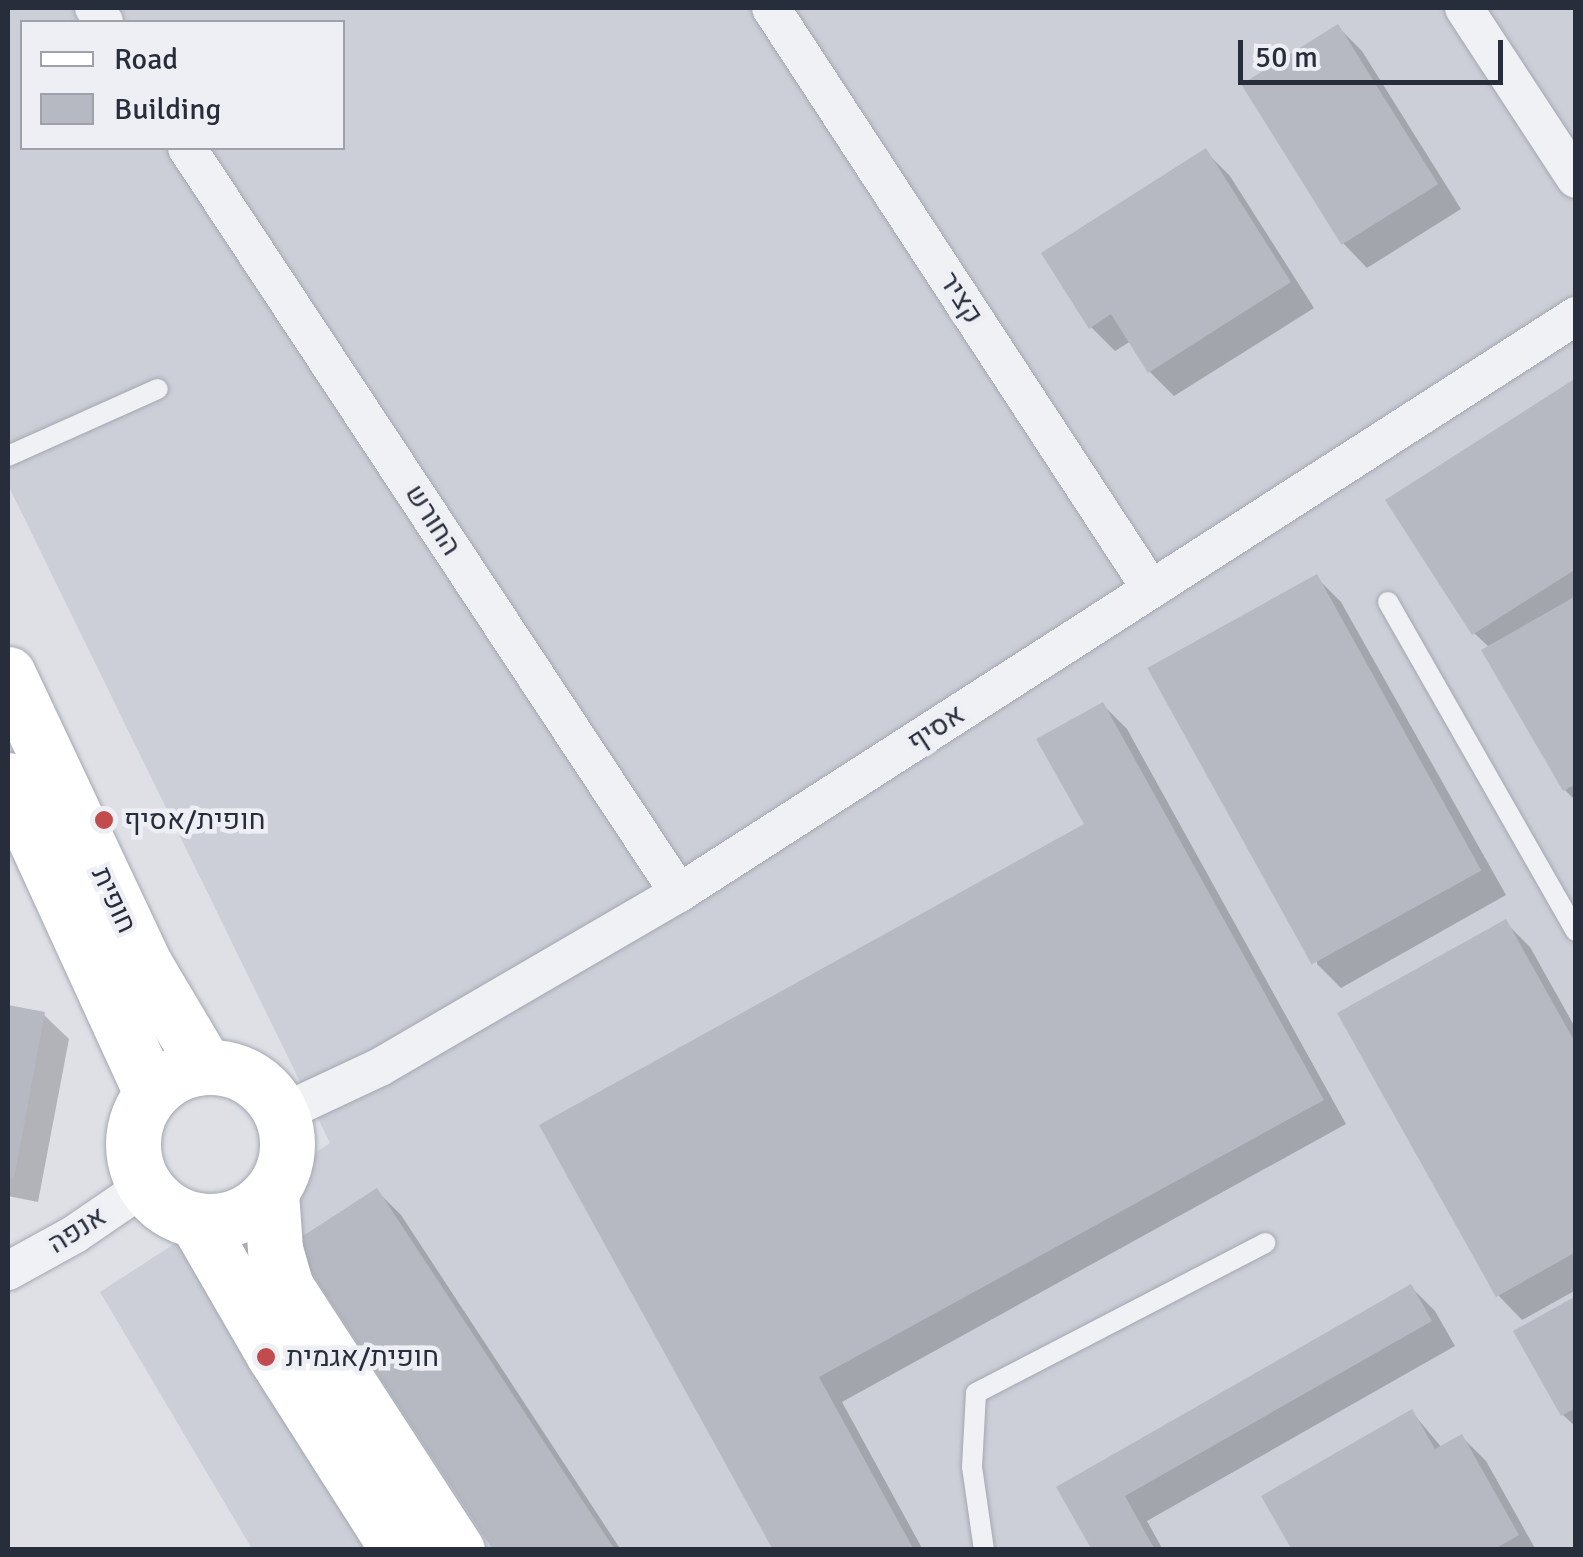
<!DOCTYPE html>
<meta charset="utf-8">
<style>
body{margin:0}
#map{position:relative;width:1583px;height:1557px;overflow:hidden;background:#dee0e6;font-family:Signika,Heebo,sans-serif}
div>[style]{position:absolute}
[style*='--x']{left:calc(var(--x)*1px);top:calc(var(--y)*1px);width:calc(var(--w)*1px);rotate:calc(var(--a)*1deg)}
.built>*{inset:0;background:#cccfd8}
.shadow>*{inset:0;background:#0003}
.building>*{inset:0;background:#b6b9c2;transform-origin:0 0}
.roads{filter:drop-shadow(0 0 2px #a4a7b0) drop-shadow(0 0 2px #a4a7b0)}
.lane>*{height:20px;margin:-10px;padding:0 10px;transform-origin:10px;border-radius:10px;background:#f0f1f5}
.street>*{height:38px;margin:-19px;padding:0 19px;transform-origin:19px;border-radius:19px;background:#f0f1f5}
.secondary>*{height:55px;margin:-27.5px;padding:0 27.5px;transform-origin:27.5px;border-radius:27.5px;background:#fff}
.secondary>.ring{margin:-27.5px;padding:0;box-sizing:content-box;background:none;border:55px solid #fff;border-radius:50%}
.dots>*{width:28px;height:28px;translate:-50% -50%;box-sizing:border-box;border:5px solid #edeff4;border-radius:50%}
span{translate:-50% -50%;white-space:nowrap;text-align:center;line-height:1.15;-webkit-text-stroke:9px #edeff4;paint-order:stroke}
.street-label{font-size:28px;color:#282d3c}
.poi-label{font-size:28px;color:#282d3c}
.left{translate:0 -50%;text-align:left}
.frame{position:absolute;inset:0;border:10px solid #282d3c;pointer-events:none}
.legend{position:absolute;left:20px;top:20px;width:325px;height:130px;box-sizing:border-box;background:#edeff4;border:2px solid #9ea1aa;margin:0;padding:12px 18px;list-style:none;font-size:30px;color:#282d3c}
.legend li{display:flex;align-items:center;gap:20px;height:50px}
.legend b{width:50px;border:2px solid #9ea1aa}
.scale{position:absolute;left:1238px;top:40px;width:265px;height:45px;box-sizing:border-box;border:5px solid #282d3c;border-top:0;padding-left:12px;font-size:30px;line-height:35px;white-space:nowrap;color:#282d3c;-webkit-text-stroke:8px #edeff4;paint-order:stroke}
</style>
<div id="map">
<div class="built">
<i style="clip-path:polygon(evenodd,8px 8px,1575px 8px,1575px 1549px,252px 1549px,100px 1292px,330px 1143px,8px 485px,8px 8px,22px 22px,342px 22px,342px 148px,22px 148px,22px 22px)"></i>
</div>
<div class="shadow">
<i style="clip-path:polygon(1338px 27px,1362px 51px,1461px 209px,1367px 268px,1343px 243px)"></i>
<i style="clip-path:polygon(1206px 152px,1230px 176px,1314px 308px,1174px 396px,1150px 372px,1131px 341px,1115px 351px,1091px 327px)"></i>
<i style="clip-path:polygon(1576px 381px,1576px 801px,1565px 790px,1490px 648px,1474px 633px)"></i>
<i style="clip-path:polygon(1317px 578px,1341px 602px,1506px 895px,1341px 988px,1317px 964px)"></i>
<i style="clip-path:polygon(1103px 705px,1127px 729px,1346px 1124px,842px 1402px,923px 1550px,776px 1550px,542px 1126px,1087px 825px)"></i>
<i style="clip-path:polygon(1505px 922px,1530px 947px,1576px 1029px,1576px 1290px,1522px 1320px,1498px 1295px)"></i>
<i style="clip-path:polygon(8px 1008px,44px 1015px,69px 1039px,38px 1202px,8px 1196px)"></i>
<i style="clip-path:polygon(377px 1191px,401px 1215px,621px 1550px,496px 1550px)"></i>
<i style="clip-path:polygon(1411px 1287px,1435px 1311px,1455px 1346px,1147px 1521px,1163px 1550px,1094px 1550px,1059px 1488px)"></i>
<i style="clip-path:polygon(1576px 1299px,1576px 1427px,1563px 1415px)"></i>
<i style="clip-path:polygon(1412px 1412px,1442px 1448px,1462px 1437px,1486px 1461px,1536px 1550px,1295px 1550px)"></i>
</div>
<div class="building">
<i style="left:1338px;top:24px;width:189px;height:114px;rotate:58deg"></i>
<i style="clip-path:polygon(1206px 148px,1291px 282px,1148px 373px,1111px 314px,1089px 329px,1041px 253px)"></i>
<i style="clip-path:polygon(1576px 378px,1576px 569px,1472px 635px,1385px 500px)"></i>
<i style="left:1317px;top:574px;width:339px;height:194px;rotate:61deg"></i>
<i style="clip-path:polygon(1576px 596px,1576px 784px,1563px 791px,1481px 650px)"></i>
<i style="clip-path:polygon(1103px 702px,1324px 1100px,819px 1377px,914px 1550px,773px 1550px,539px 1125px,1084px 824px,1036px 739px)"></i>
<i style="clip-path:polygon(1506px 919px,1576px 1044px,1576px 1252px,1496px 1297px,1337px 1013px)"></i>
<i style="clip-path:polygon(8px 1005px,45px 1012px,14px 1179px,8px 1178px)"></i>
<i style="clip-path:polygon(377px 1188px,615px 1550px,493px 1550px,292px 1243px)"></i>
<i style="clip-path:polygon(1411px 1284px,1432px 1321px,1125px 1496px,1155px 1550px,1092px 1550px,1056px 1487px)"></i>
<i style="clip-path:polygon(1576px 1296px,1576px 1408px,1561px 1416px,1513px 1331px)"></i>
<i style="clip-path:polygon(1412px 1409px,1435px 1449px,1462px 1434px,1519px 1535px,1493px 1550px,1292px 1550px,1261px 1496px)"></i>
</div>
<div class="roads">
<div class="lane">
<i style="--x:8;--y:456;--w:164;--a:-24.1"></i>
<i style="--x:1388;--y:602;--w:379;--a:60.3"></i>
<i style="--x:984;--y:1550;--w:84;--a:-98.2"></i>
<i style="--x:972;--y:1467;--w:74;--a:-86.9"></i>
<i style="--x:976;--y:1393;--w:326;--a:-27.4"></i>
</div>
<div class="street">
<i style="--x:94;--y:8;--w:17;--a:54"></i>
<i style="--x:771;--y:8;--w:694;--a:56.81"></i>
<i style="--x:1464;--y:8;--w:204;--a:56.8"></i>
<i style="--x:187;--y:148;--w:893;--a:56.56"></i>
<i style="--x:282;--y:1113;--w:108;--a:-25.1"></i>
<i style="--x:380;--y:1067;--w:346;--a:-30.2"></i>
<i style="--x:679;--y:893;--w:1067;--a:-32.75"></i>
<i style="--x:8;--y:1271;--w:77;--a:-28.9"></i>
<i style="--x:75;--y:1234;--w:85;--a:-34.4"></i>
</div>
<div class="secondary">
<i style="--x:8;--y:674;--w:322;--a:64.8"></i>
<i style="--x:145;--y:965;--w:117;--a:59.3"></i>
<i style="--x:8;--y:780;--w:344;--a:65.4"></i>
<i class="ring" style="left:133px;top:1067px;width:99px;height:99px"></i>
<i style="--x:271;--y:1192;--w:57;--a:86"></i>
<i style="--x:275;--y:1249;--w:40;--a:74"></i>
<i style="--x:286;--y:1287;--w:314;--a:57"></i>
<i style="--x:196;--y:1220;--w:156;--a:60"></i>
<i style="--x:274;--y:1355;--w:231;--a:57.5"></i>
</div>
</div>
<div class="dots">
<i style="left:104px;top:820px;background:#c24c4d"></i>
<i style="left:266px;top:1357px;background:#c24c4d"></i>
</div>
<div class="street-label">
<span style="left:961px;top:298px;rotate:57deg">קציר</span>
<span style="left:433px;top:520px;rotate:57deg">החורש</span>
<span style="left:936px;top:728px;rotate:-33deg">אסיף</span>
<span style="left:114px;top:900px;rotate:65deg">חופית</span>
<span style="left:77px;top:1230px;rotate:-32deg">אנפה</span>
</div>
<div class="poi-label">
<span class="left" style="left:124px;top:820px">חופית/אסיף</span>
<span class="left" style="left:286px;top:1357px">חופית/אגמית</span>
</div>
<div class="frame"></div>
<ul class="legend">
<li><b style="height:12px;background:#fff"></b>Road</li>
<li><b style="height:28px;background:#b6b9c2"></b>Building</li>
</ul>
<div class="scale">50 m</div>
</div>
